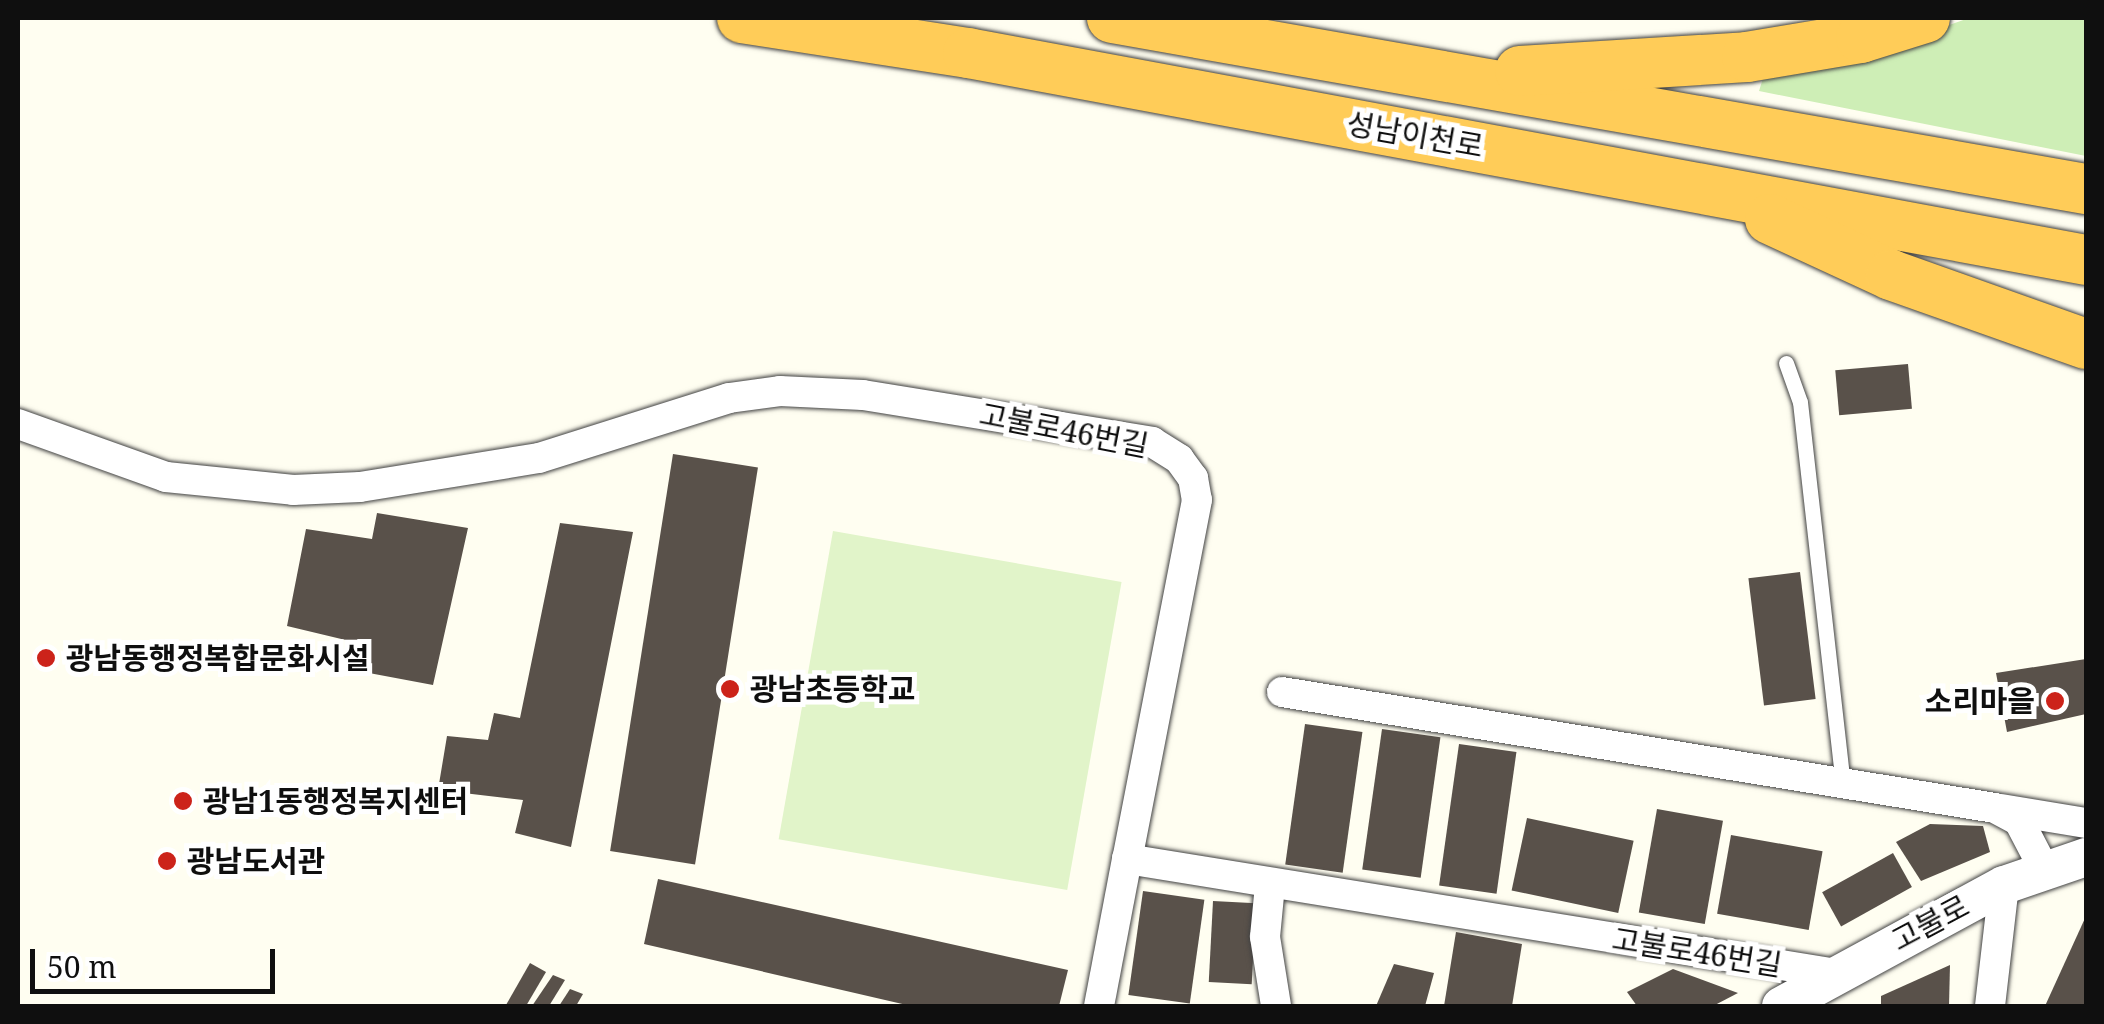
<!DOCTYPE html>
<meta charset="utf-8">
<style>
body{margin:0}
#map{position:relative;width:2104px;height:1024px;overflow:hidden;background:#fffef1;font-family:"Noto Serif","Noto Sans KR",serif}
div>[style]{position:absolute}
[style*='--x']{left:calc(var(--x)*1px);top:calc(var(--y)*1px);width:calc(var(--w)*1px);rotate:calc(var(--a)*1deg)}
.green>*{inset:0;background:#ceeeb6}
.pitch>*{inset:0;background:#e1f4c9;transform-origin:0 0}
.building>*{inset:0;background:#59514a;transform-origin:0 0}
.roads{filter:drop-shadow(0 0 2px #424242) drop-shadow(0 0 2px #424242)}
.service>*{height:15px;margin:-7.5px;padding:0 7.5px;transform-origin:7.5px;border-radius:7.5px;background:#fff}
.minor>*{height:30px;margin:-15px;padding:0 15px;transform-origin:15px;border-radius:15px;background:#fff}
.tertiary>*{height:38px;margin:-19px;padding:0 19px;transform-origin:19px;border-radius:19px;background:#fff}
.trunk>*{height:50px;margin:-25px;padding:0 25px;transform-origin:25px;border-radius:25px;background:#ffcc58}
.dots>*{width:28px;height:28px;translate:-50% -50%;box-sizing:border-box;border:5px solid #fff;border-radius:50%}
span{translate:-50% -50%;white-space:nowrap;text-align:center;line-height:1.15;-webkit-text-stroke:10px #fff;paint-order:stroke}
.street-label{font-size:30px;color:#0f0f0f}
.poi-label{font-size:30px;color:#0f0f0f;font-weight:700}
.left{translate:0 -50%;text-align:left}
.right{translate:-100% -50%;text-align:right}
.frame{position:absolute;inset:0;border:20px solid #0f0f0f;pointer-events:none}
.scale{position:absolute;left:30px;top:949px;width:245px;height:45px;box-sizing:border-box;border:5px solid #0f0f0f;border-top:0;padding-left:12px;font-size:30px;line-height:35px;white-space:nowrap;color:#0f0f0f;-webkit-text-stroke:8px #fff;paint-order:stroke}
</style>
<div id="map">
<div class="green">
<i style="clip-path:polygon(1969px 18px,2086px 18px,2086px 156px,1759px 91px,1765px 72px,1887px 47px)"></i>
</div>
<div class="pitch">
<i style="left:833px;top:531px;width:293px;height:313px;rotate:10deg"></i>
</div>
<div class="building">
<i style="left:1908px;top:364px;width:45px;height:73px;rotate:85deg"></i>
<i style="left:673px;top:454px;width:86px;height:402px;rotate:9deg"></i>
<i style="clip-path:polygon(377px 513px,468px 528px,433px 685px,353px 670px,358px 643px,287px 626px,306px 529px,372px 539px)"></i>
<i style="clip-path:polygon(560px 523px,633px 532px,571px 847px,515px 833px,523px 800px,438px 790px,447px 736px,488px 740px,494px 713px,520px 718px)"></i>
<i style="left:1800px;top:572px;width:128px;height:52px;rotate:83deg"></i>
<i style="clip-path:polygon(2086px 659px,2086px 714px,2007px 732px,1996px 673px)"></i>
<i style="left:1305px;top:724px;width:58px;height:142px;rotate:8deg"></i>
<i style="left:1382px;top:729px;width:59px;height:142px;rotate:8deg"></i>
<i style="left:1459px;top:744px;width:58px;height:143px;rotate:8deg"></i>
<i style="left:1657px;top:809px;width:67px;height:105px;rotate:10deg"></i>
<i style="left:1527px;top:818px;width:109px;height:74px;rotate:12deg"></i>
<i style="clip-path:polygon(1930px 824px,1983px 826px,1990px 852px,1921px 881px,1896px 842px)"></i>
<i style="left:1731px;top:835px;width:93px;height:80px;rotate:10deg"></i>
<i style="left:1893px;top:853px;width:39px;height:81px;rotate:61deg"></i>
<i style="clip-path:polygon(658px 879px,1068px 970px,1059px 1006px,911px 1006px,644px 944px)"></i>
<i style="left:1143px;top:891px;width:62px;height:105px;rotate:8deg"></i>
<i style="left:1213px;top:901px;width:43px;height:81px;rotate:3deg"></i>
<i style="clip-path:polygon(2086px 916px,2086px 1006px,2045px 1006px)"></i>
<i style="clip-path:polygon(1456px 932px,1522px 944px,1512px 1006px,1444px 1006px)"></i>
<i style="clip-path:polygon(530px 963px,546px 972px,526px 1006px,506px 1005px)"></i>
<i style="clip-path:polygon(1394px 964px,1434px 973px,1425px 1006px,1376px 1006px)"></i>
<i style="clip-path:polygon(1950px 965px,1949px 1006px,1881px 1006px,1881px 996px)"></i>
<i style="clip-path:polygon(1673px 969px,1738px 993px,1713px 1006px,1637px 1006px,1627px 992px)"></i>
<i style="clip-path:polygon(553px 975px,565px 980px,549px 1006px,532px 1006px)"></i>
<i style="clip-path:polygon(570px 989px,583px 994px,576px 1006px,559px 1006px)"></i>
</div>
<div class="roads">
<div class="service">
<i style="--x:1786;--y:363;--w:41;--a:70.3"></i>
<i style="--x:1800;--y:402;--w:383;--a:83.6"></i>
</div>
<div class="minor">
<i style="--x:18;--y:424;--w:157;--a:19.7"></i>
<i style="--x:166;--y:477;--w:128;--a:5.8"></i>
<i style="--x:293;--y:490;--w:67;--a:-2.6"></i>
<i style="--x:360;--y:487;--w:181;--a:-9.2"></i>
<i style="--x:539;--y:458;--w:199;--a:-17.5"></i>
<i style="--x:729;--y:398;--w:51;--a:-7.8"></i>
<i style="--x:780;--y:391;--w:83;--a:2.8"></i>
<i style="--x:863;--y:395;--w:293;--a:9.2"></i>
<i style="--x:1152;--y:442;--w:32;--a:32"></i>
<i style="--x:1179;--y:459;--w:24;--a:54"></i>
<i style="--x:1193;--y:478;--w:22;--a:80"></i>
<i style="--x:1197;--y:500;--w:366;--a:101"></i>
<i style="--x:1127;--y:859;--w:719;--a:9.2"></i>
<i style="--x:1282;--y:692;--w:722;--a:9.24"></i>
<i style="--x:1995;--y:808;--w:27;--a:28"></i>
<i style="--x:2019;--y:821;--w:54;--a:62.5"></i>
<i style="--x:2001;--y:809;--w:86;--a:9.4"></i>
<i style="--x:1270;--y:885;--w:52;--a:95.5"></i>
<i style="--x:1265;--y:937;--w:70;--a:80.9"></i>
<i style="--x:1099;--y:1006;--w:150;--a:-79.2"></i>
<i style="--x:1990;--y:1006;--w:122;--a:-83.4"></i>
</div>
<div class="tertiary">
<i style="--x:1781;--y:1006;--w:254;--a:-28.5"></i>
<i style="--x:2004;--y:885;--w:87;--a:-18.9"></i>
</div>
<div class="trunk">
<i style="--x:742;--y:18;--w:229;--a:8.8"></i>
<i style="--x:968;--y:53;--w:1137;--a:10.49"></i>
<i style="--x:1112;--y:18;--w:989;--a:9.96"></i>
<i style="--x:1520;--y:71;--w:227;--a:-3.5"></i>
<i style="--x:1747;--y:57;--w:116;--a:-9.5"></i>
<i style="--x:1861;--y:38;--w:67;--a:-17.4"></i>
<i style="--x:1770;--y:219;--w:133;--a:24.8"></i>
<i style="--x:1891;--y:275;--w:207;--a:19.5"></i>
</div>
</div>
<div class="dots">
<i style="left:46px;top:658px;background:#cc231a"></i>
<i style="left:730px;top:689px;background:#cc231a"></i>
<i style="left:2055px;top:701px;background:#cc231a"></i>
<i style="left:183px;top:801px;background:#cc231a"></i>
<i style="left:167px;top:861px;background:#cc231a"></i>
</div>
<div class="street-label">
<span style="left:1415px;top:135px;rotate:10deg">성남이천로</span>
<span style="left:1064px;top:430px;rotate:11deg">고불로46번길</span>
<span style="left:1930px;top:923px;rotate:-28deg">고불로</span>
<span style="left:1697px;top:952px;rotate:9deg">고불로46번길</span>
</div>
<div class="poi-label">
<span class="left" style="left:66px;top:658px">광남동행정복합문화시설</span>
<span class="left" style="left:750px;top:689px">광남초등학교</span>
<span class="right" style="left:2035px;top:701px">소리마을</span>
<span class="left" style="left:203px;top:801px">광남1동행정복지센터</span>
<span class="left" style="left:187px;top:861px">광남도서관</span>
</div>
<div class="frame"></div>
<div class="scale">50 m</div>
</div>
